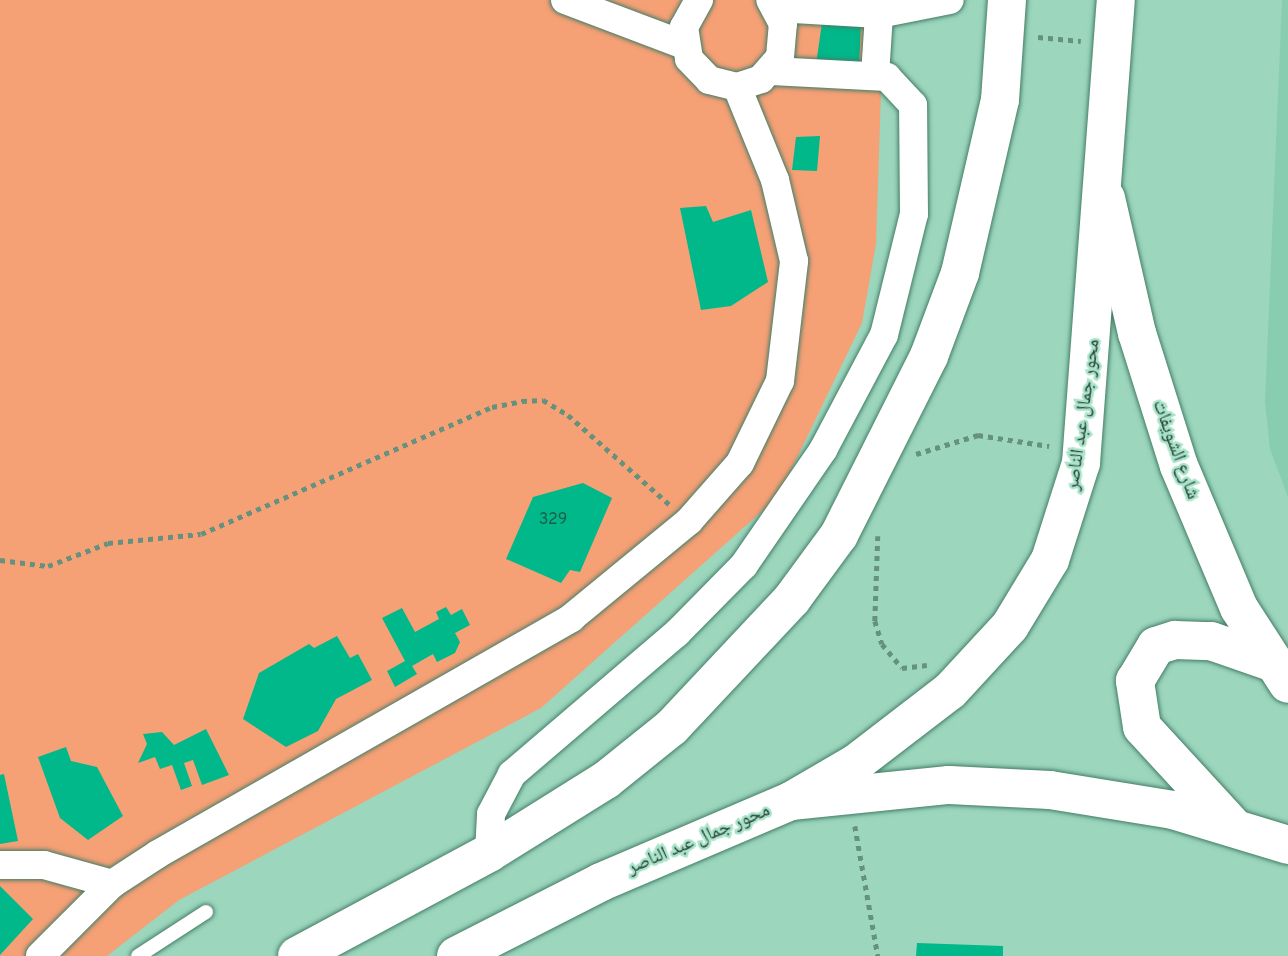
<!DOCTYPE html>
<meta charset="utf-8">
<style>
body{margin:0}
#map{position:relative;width:1288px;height:956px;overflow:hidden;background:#9bd6bd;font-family:Overpass,"Noto Naskh Arabic",sans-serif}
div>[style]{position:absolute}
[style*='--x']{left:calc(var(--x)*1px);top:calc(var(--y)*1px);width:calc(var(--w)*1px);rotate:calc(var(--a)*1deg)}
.built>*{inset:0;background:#89cdb1}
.green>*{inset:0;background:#f6a076}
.building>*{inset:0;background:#00b889}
.path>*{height:4.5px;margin-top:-2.25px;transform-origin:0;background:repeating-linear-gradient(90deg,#66917f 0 5px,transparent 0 10px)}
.roads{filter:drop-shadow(0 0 2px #447d67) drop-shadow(0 0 2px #447d67)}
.lane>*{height:14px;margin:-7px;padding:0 7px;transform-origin:7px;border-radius:7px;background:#fff}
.street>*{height:28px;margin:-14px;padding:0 14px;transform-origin:14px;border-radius:14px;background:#fff}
.secondary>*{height:38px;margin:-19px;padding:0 19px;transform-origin:19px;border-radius:19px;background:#fff}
.primary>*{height:38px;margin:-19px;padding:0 19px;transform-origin:19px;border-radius:19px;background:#fff}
span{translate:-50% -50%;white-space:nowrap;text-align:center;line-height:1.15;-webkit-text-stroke:5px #a8e3ca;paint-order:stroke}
.number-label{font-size:16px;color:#1e5e4b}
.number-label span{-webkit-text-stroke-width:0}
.street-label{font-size:19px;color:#284036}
</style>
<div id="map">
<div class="built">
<i style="clip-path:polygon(1282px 0,1288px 0,1288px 497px,1270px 449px,1265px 402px)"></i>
</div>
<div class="green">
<i style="clip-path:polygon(0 0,884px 0,876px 244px,862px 323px,778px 497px,541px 708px,179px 900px,107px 956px,0 956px)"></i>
</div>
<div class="building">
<i style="clip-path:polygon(823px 16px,861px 23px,859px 66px,816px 64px)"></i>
<i style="clip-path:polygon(820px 136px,817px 171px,792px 170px,796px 137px)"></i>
<i style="clip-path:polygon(706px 206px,713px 222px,751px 210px,768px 282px,731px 306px,701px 310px,680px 208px)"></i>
<i style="clip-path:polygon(583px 483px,612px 498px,580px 572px,570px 570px,561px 583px,506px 559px,533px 497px)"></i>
<i style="clip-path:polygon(446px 607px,451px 615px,462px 609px,470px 625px,455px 633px,460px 642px,455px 653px,437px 662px,433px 654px,412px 666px,417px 674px,395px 687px,387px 671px,405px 661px,382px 618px,402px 608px,415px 632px,439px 619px,436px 612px)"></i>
<i style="clip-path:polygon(337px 636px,350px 658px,358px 654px,372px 680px,336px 699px,318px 731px,286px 747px,243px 719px,259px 673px,309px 644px,314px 648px)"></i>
<i style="clip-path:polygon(206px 729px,229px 775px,202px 785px,193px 760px,184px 763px,192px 786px,181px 790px,172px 765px,160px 769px,155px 757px,138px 763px,147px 744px,143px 734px,162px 732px,174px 745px)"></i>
<i style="clip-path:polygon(66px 747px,71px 761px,97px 767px,123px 816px,88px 840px,60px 818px,38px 757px)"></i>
<i style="clip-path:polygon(4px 774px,18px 841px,0 844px,0 775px)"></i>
<i style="clip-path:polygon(0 886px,33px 919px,0 955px)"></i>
<i style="clip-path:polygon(917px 943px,1003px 946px,1003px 956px,916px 956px)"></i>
</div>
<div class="path">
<i style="--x:1038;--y:37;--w:43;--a:5.3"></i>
<i style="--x:916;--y:454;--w:65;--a:-17"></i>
<i style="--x:978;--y:435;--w:72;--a:8.8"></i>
<i style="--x:878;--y:536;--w:85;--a:92"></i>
<i style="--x:875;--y:621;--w:24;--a:73"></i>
<i style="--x:882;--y:644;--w:31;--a:50"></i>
<i style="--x:902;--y:668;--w:25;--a:-7"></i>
<i style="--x:0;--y:560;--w:48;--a:7.1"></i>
<i style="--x:48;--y:566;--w:64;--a:-21"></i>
<i style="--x:108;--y:543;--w:93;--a:-5.5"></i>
<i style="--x:201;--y:534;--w:318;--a:-23.6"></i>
<i style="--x:492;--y:407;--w:31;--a:-11"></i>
<i style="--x:522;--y:401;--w:21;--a:-3"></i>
<i style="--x:543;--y:400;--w:29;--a:31"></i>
<i style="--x:568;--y:415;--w:136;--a:41.4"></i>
<i style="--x:855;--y:826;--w:132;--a:80"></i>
</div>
<div class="roads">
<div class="lane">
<i style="--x:138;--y:956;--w:81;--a:-32.9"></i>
</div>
<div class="street">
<i style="--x:565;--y:0;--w:127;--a:20.7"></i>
<i style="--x:699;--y:0;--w:31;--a:119"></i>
<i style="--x:684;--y:27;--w:32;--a:81"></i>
<i style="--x:689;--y:59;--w:29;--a:46"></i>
<i style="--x:709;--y:80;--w:29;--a:14"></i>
<i style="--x:737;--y:87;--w:25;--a:-18"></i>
<i style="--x:761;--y:79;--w:29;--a:-49"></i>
<i style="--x:780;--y:57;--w:33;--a:-85"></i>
<i style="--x:783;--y:24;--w:27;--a:-118"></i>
<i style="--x:777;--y:8;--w:102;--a:3.4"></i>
<i style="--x:879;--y:14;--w:72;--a:-11.2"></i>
<i style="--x:875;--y:75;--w:61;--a:-86.2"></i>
<i style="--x:489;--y:853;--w:39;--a:-87"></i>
<i style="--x:491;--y:814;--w:45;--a:-62.3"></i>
<i style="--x:512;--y:774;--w:217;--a:-40.5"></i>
<i style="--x:677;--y:633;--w:95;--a:-45.4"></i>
<i style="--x:744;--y:565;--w:140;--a:-55.5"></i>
<i style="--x:823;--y:450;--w:130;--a:-62.1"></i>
<i style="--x:884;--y:335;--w:125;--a:-76.1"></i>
<i style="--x:914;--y:214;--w:109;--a:-90.5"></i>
<i style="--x:913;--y:105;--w:38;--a:-133"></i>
<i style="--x:887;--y:77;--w:116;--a:-177"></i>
<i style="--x:0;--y:865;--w:44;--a:0"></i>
<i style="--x:44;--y:865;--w:71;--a:15.6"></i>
<i style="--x:40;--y:956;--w:102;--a:-45"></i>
<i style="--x:112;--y:884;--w:55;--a:-33.1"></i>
<i style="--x:158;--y:854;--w:476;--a:-29.7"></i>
<i style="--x:571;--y:618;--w:153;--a:-39.4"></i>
<i style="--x:689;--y:521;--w:77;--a:-48.7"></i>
<i style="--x:740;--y:463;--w:91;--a:-64"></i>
<i style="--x:780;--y:381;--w:121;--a:-83.3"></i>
<i style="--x:794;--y:261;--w:83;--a:-103.2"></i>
<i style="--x:775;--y:180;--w:100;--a:-112.2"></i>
</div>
<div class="secondary">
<i style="--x:1106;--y:198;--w:139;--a:77.1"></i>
<i style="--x:1137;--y:333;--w:139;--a:72.5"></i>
<i style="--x:1179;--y:466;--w:154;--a:67.1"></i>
<i style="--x:1239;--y:608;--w:90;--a:57.2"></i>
<i style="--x:791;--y:801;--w:159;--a:-5.8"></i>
<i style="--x:949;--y:785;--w:101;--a:2.8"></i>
<i style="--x:1050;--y:790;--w:125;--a:9.2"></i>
<i style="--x:1173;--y:810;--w:120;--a:16.9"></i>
<i style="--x:1233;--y:826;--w:134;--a:-132.6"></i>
<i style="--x:1142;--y:727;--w:47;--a:-98.7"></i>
<i style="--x:1135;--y:681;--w:41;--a:-59"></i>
<i style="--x:1156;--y:646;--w:20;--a:-18"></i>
<i style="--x:1175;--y:640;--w:36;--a:2"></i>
<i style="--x:1211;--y:641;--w:64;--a:19.3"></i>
</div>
<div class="primary">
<i style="--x:297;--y:956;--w:218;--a:-28.2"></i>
<i style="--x:489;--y:853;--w:138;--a:-32"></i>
<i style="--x:606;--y:780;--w:85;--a:-38.8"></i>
<i style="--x:672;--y:727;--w:175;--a:-46.8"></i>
<i style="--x:792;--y:599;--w:79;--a:-53.7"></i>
<i style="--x:839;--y:535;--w:200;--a:-63.3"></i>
<i style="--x:929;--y:356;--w:89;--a:-69.5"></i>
<i style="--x:960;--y:273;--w:178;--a:-77"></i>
<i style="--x:1000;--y:100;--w:100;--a:-86"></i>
<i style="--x:456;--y:956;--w:163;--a:-27"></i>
<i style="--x:601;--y:882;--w:207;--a:-23.1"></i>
<i style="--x:791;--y:801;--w:75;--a:-30.3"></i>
<i style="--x:856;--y:763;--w:118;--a:-37.5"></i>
<i style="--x:950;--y:691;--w:88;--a:-47.3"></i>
<i style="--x:1010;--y:626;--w:77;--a:-58.8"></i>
<i style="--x:1050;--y:560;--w:102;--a:-72.3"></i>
<i style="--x:1081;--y:463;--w:464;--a:-85.7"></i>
</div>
</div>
<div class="number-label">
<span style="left:553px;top:520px">329</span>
</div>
<div class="street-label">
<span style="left:1084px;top:415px;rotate:-82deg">محور جمال عبد الناصر</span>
<span style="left:1175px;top:450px;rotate:70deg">شارع الشويفات</span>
<span style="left:699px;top:840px;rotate:-23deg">محور جمال عبد الناصر</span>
</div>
</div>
